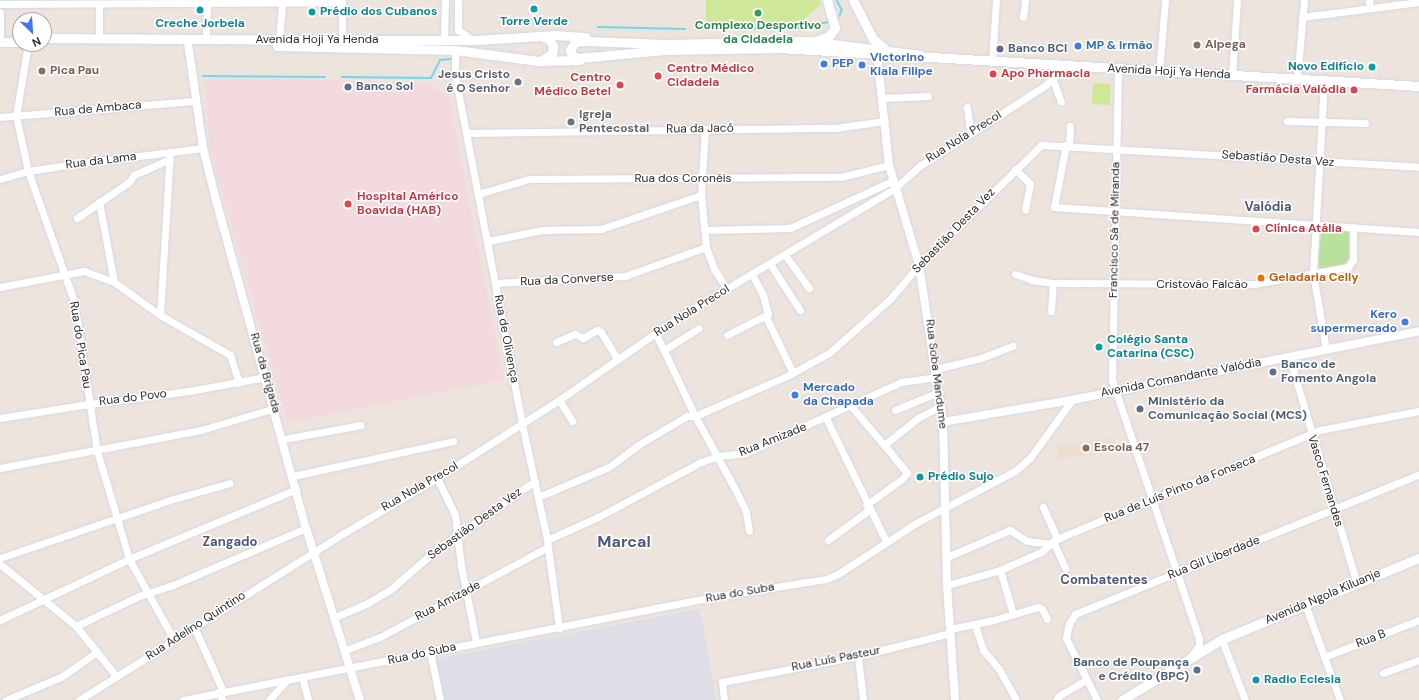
<!DOCTYPE html>
<meta charset="utf-8">
<style>
body{margin:0}
#map{position:relative;width:1419px;height:700px;overflow:hidden;background:#ece4dd;font-family:"DM Sans",sans-serif}
div>[style]{position:absolute}
[style*='--x']{left:calc(var(--x)*1px);top:calc(var(--y)*1px);width:calc(var(--w)*1px);rotate:calc(var(--a)*1deg)}
.industrial>*{inset:0;background:#dfdde5}
.education>*{inset:0;background:#eddfcd;transform-origin:0 0}
.medical>*{inset:0;background:#f3dade}
.green>*{inset:0;background:#bae19b}
.pitch>*{inset:0;background:#cee897;transform-origin:0 0}
.stream>*{height:1.5px;margin:-0.75px;padding:0 0.75px;transform-origin:0.75px;border-radius:0.75px;background:#72d8ec}
.roads{filter:drop-shadow(0 0 1px #d2d7e3) drop-shadow(0 0 1px #d2d7e3)}
.minor>*{height:7px;margin:-3.5px;padding:0 3.5px;transform-origin:3.5px;border-radius:3.5px;background:#fff}
.tertiary>*{height:8px;margin:-4px;padding:0 4px;transform-origin:4px;border-radius:4px;background:#fff}
.secondary>*{height:9px;margin:-4.5px;padding:0 4.5px;transform-origin:4.5px;border-radius:4.5px;background:#fff}
.dots>*{width:11px;height:11px;translate:-50% -50%;box-sizing:border-box;border:2px solid #fff;border-radius:50%}
span{translate:-50% -50%;white-space:nowrap;text-align:center;line-height:1.15;-webkit-text-stroke:3px #fff;paint-order:stroke}
.culture-label{font-size:12px;color:#0d838f;font-weight:700}
.left{translate:0 -50%;text-align:left}
.right{translate:-100% -50%;text-align:right}
.leisure-label{font-size:12px;color:#27864d;font-weight:700}
.street-label{font-size:12px;color:#2b2b2b}
.education-label{font-size:12px;color:#785e54;font-weight:700}
.shop-label{font-size:12px;color:#366cbe;font-weight:700}
.service-label{font-size:12px;color:#4e5e75;font-weight:700}
.health-label{font-size:12px;color:#be3a42;font-weight:700}
.worship-label{font-size:12px;color:#5b616d;font-weight:700}
.food-label{font-size:12px;color:#c56008;font-weight:700}
.neighbourhood-label{font-size:13px;color:#4c597a;font-weight:700}
.district-label{font-size:16px;color:#4c597a;font-weight:700}
.north{position:absolute;left:12px;top:12px;width:40px;height:40px;box-sizing:border-box;background:#fff;border:1px solid #aaa;border-radius:50%;rotate:155deg;font-size:11px;font-weight:700;line-height:16px;text-align:center;color:#2b2b2b}
.north::after{content:'';display:block;margin:auto;width:14px;height:18px;background:#4175f5;clip-path:polygon(50% 0,100% 100%,50% 72%,0 100%)}
</style>
<div id="map">
<div class="industrial">
<i style="clip-path:polygon(700px 609px,716px 700px,444px 700px,436px 659px)"></i>
</div>
<div class="education">
<i style="left:1114px;top:437px;width:13px;height:58px;rotate:81deg"></i>
</div>
<div class="medical">
<i style="clip-path:polygon(204px 78px,426px 82px,449px 97px,504px 379px,287px 423px,210px 148px)"></i>
</div>
<div class="green">
<i style="clip-path:polygon(1327px 229px,1349px 232px,1349px 257px,1345px 265px,1320px 269px,1318px 263px,1321px 234px)"></i>
</div>
<div class="pitch">
<i style="clip-path:polygon(706px 0,819px 0,821px 4px,800px 23px,706px 22px)"></i>
<i style="left:1093px;top:83px;width:18px;height:21px;rotate:3deg"></i>
</div>
<div class="stream">
<i style="--x:837;--y:0;--w:11;--a:63"></i>
<i style="--x:842;--y:10;--w:6;--a:108"></i>
<i style="--x:598;--y:27;--w:87;--a:1.3"></i>
<i style="--x:696;--y:29;--w:102;--a:-0.6"></i>
<i style="--x:798;--y:28;--w:32;--a:-11"></i>
<i style="--x:203;--y:76;--w:122;--a:0.5"></i>
<i style="--x:342;--y:77;--w:89;--a:0.6"></i>
<i style="--x:431;--y:78;--w:20;--a:-63"></i>
<i style="--x:440;--y:60;--w:11;--a:-5"></i>
</div>
<div class="roads">
<div class="minor">
<i style="--x:342;--y:0;--w:40;--a:90"></i>
<i style="--x:458;--y:0;--w:30;--a:90"></i>
<i style="--x:458;--y:30;--w:14;--a:34"></i>
<i style="--x:1369;--y:0;--w:8;--a:83"></i>
<i style="--x:0;--y:4;--w:342;--a:-0.3"></i>
<i style="--x:0;--y:12;--w:25;--a:90"></i>
<i style="--x:1023;--y:17;--w:17;--a:-83"></i>
<i style="--x:1302;--y:17;--w:118;--a:-7.3"></i>
<i style="--x:99;--y:38;--w:34;--a:-90"></i>
<i style="--x:206;--y:38;--w:38;--a:-88"></i>
<i style="--x:279;--y:40;--w:37;--a:-85"></i>
<i style="--x:444;--y:40;--w:40;--a:-88.6"></i>
<i style="--x:28;--y:44;--w:73;--a:99.5"></i>
<i style="--x:16;--y:116;--w:56;--a:77.7"></i>
<i style="--x:28;--y:171;--w:138;--a:70.5"></i>
<i style="--x:74;--y:301;--w:152;--a:81.3"></i>
<i style="--x:97;--y:451;--w:113;--a:73.5"></i>
<i style="--x:129;--y:559;--w:93;--a:60.9"></i>
<i style="--x:455;--y:50;--w:25;--a:90"></i>
<i style="--x:455;--y:75;--w:59;--a:79.3"></i>
<i style="--x:466;--y:133;--w:296;--a:79.1"></i>
<i style="--x:522;--y:424;--w:119;--a:77.8"></i>
<i style="--x:547;--y:540;--w:89;--a:82.2"></i>
<i style="--x:992;--y:61;--w:61;--a:-86.2"></i>
<i style="--x:1118;--y:69;--w:311;--a:91.1"></i>
<i style="--x:1112;--y:380;--w:272;--a:71.4"></i>
<i style="--x:1199;--y:638;--w:8;--a:90"></i>
<i style="--x:1199;--y:646;--w:13;--a:129"></i>
<i style="--x:1159;--y:72;--w:72;--a:-85.2"></i>
<i style="--x:1232;--y:76;--w:76;--a:-86.2"></i>
<i style="--x:1297;--y:79;--w:79;--a:-84.9"></i>
<i style="--x:1053;--y:80;--w:23;--a:70"></i>
<i style="--x:1324;--y:81;--w:193;--a:93.3"></i>
<i style="--x:1313;--y:274;--w:76;--a:80.2"></i>
<i style="--x:883;--y:98;--w:45;--a:-2.5"></i>
<i style="--x:967;--y:107;--w:26;--a:83"></i>
<i style="--x:0;--y:117;--w:197;--a:-4.7"></i>
<i style="--x:1287;--y:121;--w:78;--a:1.5"></i>
<i style="--x:705;--y:129;--w:66;--a:93.5"></i>
<i style="--x:701;--y:195;--w:52;--a:84.5"></i>
<i style="--x:706;--y:247;--w:23;--a:70"></i>
<i style="--x:714;--y:269;--w:24;--a:57"></i>
<i style="--x:466;--y:133;--w:369;--a:-0.8"></i>
<i style="--x:835;--y:128;--w:50;--a:-8"></i>
<i style="--x:1066;--y:145;--w:63;--a:101"></i>
<i style="--x:1054;--y:207;--w:366;--a:3.9"></i>
<i style="--x:1069;--y:145;--w:19;--a:-87"></i>
<i style="--x:1015;--y:169;--w:21;--a:45"></i>
<i style="--x:1030;--y:184;--w:26;--a:101"></i>
<i style="--x:0;--y:179;--w:29;--a:-16"></i>
<i style="--x:28;--y:171;--w:48;--a:-8.5"></i>
<i style="--x:75;--y:164;--w:129;--a:-7.1"></i>
<i style="--x:478;--y:194;--w:53;--a:-16.4"></i>
<i style="--x:529;--y:179;--w:312;--a:-0.4"></i>
<i style="--x:841;--y:177;--w:49;--a:-14"></i>
<i style="--x:99;--y:202;--w:81;--a:79.4"></i>
<i style="--x:77;--y:218;--w:63;--a:-34.7"></i>
<i style="--x:129;--y:182;--w:9;--a:-54"></i>
<i style="--x:134;--y:175;--w:39;--a:-24"></i>
<i style="--x:705;--y:230;--w:85;--a:-1.3"></i>
<i style="--x:790;--y:228;--w:112;--a:-24.7"></i>
<i style="--x:488;--y:241;--w:55;--a:-11.5"></i>
<i style="--x:542;--y:230;--w:59;--a:-1"></i>
<i style="--x:601;--y:229;--w:106;--a:-18.8"></i>
<i style="--x:785;--y:255;--w:41;--a:54"></i>
<i style="--x:770;--y:264;--w:55;--a:56.9"></i>
<i style="--x:1015;--y:274;--w:18;--a:19"></i>
<i style="--x:1032;--y:280;--w:21;--a:8"></i>
<i style="--x:1053;--y:283;--w:201;--a:0.3"></i>
<i style="--x:1254;--y:284;--w:96;--a:-10.3"></i>
<i style="--x:1348;--y:267;--w:9;--a:-54"></i>
<i style="--x:1353;--y:260;--w:33;--a:-90"></i>
<i style="--x:496;--y:283;--w:129;--a:-3.1"></i>
<i style="--x:625;--y:276;--w:86;--a:-19.7"></i>
<i style="--x:0;--y:287;--w:86;--a:-10.8"></i>
<i style="--x:84;--y:271;--w:32;--a:20"></i>
<i style="--x:114;--y:282;--w:57;--a:35.7"></i>
<i style="--x:160;--y:315;--w:81;--a:29.7"></i>
<i style="--x:230;--y:355;--w:29;--a:72"></i>
<i style="--x:1051;--y:311;--w:28;--a:-86"></i>
<i style="--x:160;--y:315;--w:162;--a:-86.5"></i>
<i style="--x:766;--y:317;--w:62;--a:64.3"></i>
<i style="--x:656;--y:334;--w:91;--a:64.6"></i>
<i style="--x:695;--y:416;--w:83;--a:61.3"></i>
<i style="--x:735;--y:489;--w:25;--a:64"></i>
<i style="--x:746;--y:512;--w:19;--a:81"></i>
<i style="--x:727;--y:335;--w:46;--a:-27.1"></i>
<i style="--x:768;--y:314;--w:20;--a:-105"></i>
<i style="--x:763;--y:295;--w:24;--a:-118"></i>
<i style="--x:556;--y:342;--w:21;--a:-23"></i>
<i style="--x:575;--y:334;--w:9;--a:27"></i>
<i style="--x:583;--y:338;--w:16;--a:-30"></i>
<i style="--x:597;--y:330;--w:4;--a:27"></i>
<i style="--x:601;--y:332;--w:31;--a:59"></i>
<i style="--x:664;--y:350;--w:41;--a:-32.2"></i>
<i style="--x:1289;--y:356;--w:235;--a:73.4"></i>
<i style="--x:936;--y:369;--w:46;--a:-13.7"></i>
<i style="--x:981;--y:358;--w:34;--a:-21"></i>
<i style="--x:559;--y:400;--w:25;--a:58"></i>
<i style="--x:851;--y:406;--w:51;--a:49.8"></i>
<i style="--x:884;--y:445;--w:43;--a:-38.5"></i>
<i style="--x:918;--y:418;--w:26;--a:-28"></i>
<i style="--x:895;--y:410;--w:48;--a:-22.2"></i>
<i style="--x:0;--y:418;--w:90;--a:-8.9"></i>
<i style="--x:89;--y:404;--w:101;--a:-7.4"></i>
<i style="--x:189;--y:391;--w:78;--a:-10.3"></i>
<i style="--x:826;--y:418;--w:137;--a:64"></i>
<i style="--x:284;--y:439;--w:78;--a:-10.3"></i>
<i style="--x:0;--y:468;--w:205;--a:-10.7"></i>
<i style="--x:201;--y:430;--w:77;--a:-16.6"></i>
<i style="--x:293;--y:476;--w:164;--a:-12.3"></i>
<i style="--x:437;--y:478;--w:41;--a:64.1"></i>
<i style="--x:455;--y:515;--w:51;--a:83.3"></i>
<i style="--x:461;--y:566;--w:77;--a:78.8"></i>
<i style="--x:538;--y:497;--w:77;--a:-22.9"></i>
<i style="--x:609;--y:467;--w:36;--a:-37"></i>
<i style="--x:638;--y:445;--w:57;--a:-30.6"></i>
<i style="--x:687;--y:416;--w:8;--a:0"></i>
<i style="--x:695;--y:416;--w:100;--a:-23.5"></i>
<i style="--x:787;--y:376;--w:48;--a:-28.7"></i>
<i style="--x:829;--y:353;--w:81;--a:-41.5"></i>
<i style="--x:890;--y:299;--w:45;--a:-49.5"></i>
<i style="--x:919;--y:265;--w:171;--a:-44.5"></i>
<i style="--x:1041;--y:145;--w:379;--a:3.3"></i>
<i style="--x:866;--y:505;--w:44;--a:-35.8"></i>
<i style="--x:902;--y:479;--w:8;--a:-50"></i>
<i style="--x:907;--y:473;--w:36;--a:-129"></i>
<i style="--x:1043;--y:507;--w:35;--a:66"></i>
<i style="--x:547;--y:540;--w:56;--a:-24.3"></i>
<i style="--x:598;--y:517;--w:117;--a:-28.1"></i>
<i style="--x:701;--y:462;--w:18;--a:-19"></i>
<i style="--x:718;--y:456;--w:27;--a:-6"></i>
<i style="--x:745;--y:453;--w:171;--a:-24.5"></i>
<i style="--x:901;--y:382;--w:36;--a:-8"></i>
<i style="--x:828;--y:540;--w:51;--a:-36.2"></i>
<i style="--x:1053;--y:541;--w:30;--a:66"></i>
<i style="--x:947;--y:557;--w:69;--a:-23.2"></i>
<i style="--x:1010;--y:530;--w:20;--a:33"></i>
<i style="--x:1027;--y:541;--w:23;--a:7"></i>
<i style="--x:0;--y:558;--w:180;--a:-18.8"></i>
<i style="--x:170;--y:500;--w:62;--a:-15.8"></i>
<i style="--x:0;--y:564;--w:98;--a:39.2"></i>
<i style="--x:76;--y:626;--w:64;--a:51.3"></i>
<i style="--x:1000;--y:570;--w:46;--a:73.5"></i>
<i style="--x:947;--y:585;--w:55;--a:-15.8"></i>
<i style="--x:1000;--y:570;--w:45;--a:-23.7"></i>
<i style="--x:1041;--y:552;--w:21;--a:-39"></i>
<i style="--x:1057;--y:539;--w:285;--a:-22.5"></i>
<i style="--x:1320;--y:430;--w:101;--a:-10.9"></i>
<i style="--x:1305;--y:604;--w:102;--a:70"></i>
<i style="--x:335;--y:617;--w:36;--a:-23"></i>
<i style="--x:368;--y:603;--w:26;--a:-31"></i>
<i style="--x:390;--y:590;--w:62;--a:-41.1"></i>
<i style="--x:437;--y:549;--w:119;--a:-34.8"></i>
<i style="--x:0;--y:620;--w:143;--a:-25.3"></i>
<i style="--x:129;--y:559;--w:181;--a:-22.7"></i>
<i style="--x:975;--y:625;--w:26;--a:72"></i>
<i style="--x:983;--y:650;--w:25;--a:50"></i>
<i style="--x:999;--y:669;--w:35;--a:61"></i>
<i style="--x:76;--y:626;--w:70;--a:-25.5"></i>
<i style="--x:139;--y:596;--w:36;--a:-18"></i>
<i style="--x:173;--y:585;--w:145;--a:-23.2"></i>
<i style="--x:194;--y:627;--w:70;--a:65.6"></i>
<i style="--x:950;--y:629;--w:45;--a:-11.6"></i>
<i style="--x:994;--y:620;--w:46;--a:-16.5"></i>
<i style="--x:1038;--y:607;--w:4;--a:27"></i>
<i style="--x:1042;--y:609;--w:11;--a:63"></i>
<i style="--x:1223;--y:643;--w:61;--a:68.9"></i>
<i style="--x:346;--y:650;--w:36;--a:-21"></i>
<i style="--x:380;--y:637;--w:191;--a:-28.2"></i>
<i style="--x:430;--y:652;--w:49;--a:78.2"></i>
<i style="--x:858;--y:656;--w:44;--a:83.5"></i>
<i style="--x:1324;--y:657;--w:102;--a:-21.3"></i>
<i style="--x:1383;--y:673;--w:38;--a:-20"></i>
<i style="--x:302;--y:677;--w:24;--a:75"></i>
<i style="--x:218;--y:692;--w:9;--a:58"></i>
<i style="--x:6;--y:700;--w:60;--a:-22.7"></i>
<i style="--x:61;--y:677;--w:44;--a:-34.8"></i>
<i style="--x:79;--y:700;--w:307;--a:-32.2"></i>
<i style="--x:339;--y:536;--w:114;--a:-30.6"></i>
<i style="--x:437;--y:478;--w:145;--a:-32.6"></i>
<i style="--x:559;--y:400;--w:146;--a:-34.7"></i>
<i style="--x:679;--y:317;--w:250;--a:-30.8"></i>
<i style="--x:894;--y:189;--w:36;--a:-42"></i>
<i style="--x:921;--y:165;--w:148;--a:-32.6"></i>
<i style="--x:1046;--y:85;--w:27;--a:-45"></i>
<i style="--x:183;--y:700;--w:545;--a:-11"></i>
<i style="--x:718;--y:596;--w:109;--a:-8.9"></i>
<i style="--x:826;--y:579;--w:13;--a:-23"></i>
<i style="--x:838;--y:574;--w:93;--a:-33.2"></i>
<i style="--x:916;--y:523;--w:112;--a:-27.7"></i>
<i style="--x:1015;--y:471;--w:20;--a:-41"></i>
<i style="--x:1030;--y:458;--w:72;--a:-54.1"></i>
<i style="--x:269;--y:700;--w:28;--a:-48"></i>
<i style="--x:724;--y:700;--w:18;--a:-96"></i>
<i style="--x:722;--y:682;--w:138;--a:-10.8"></i>
<i style="--x:858;--y:656;--w:95;--a:-14"></i>
<i style="--x:1056;--y:700;--w:6;--a:-51"></i>
<i style="--x:1060;--y:695;--w:30;--a:-30"></i>
<i style="--x:1097;--y:700;--w:69;--a:-116.6"></i>
<i style="--x:1066;--y:638;--w:14;--a:-78"></i>
<i style="--x:1069;--y:624;--w:12;--a:-59"></i>
<i style="--x:1075;--y:614;--w:371;--a:-22.1"></i>
</div>
<div class="tertiary">
<i style="--x:188;--y:43;--w:106;--a:81.9"></i>
<i style="--x:203;--y:148;--w:54;--a:76"></i>
<i style="--x:216;--y:200;--w:340;--a:74.7"></i>
<i style="--x:306;--y:528;--w:180;--a:72.6"></i>
<i style="--x:877;--y:53;--w:113;--a:83.9"></i>
<i style="--x:889;--y:165;--w:104;--a:73.3"></i>
<i style="--x:919;--y:265;--w:159;--a:81.3"></i>
<i style="--x:943;--y:422;--w:163;--a:88.6"></i>
<i style="--x:947;--y:585;--w:115;--a:86"></i>
<i style="--x:943;--y:422;--w:131;--a:-9.7"></i>
<i style="--x:1072;--y:400;--w:354;--a:-11.2"></i>
</div>
<div class="secondary">
<i style="--x:853;--y:0;--w:44;--a:62.9"></i>
<i style="--x:873;--y:39;--w:14;--a:39"></i>
<i style="--x:541;--y:36;--w:10;--a:24"></i>
<i style="--x:550;--y:40;--w:7;--a:63"></i>
<i style="--x:553;--y:46;--w:8;--a:97"></i>
<i style="--x:552;--y:54;--w:12;--a:149"></i>
<i style="--x:44;--y:38;--w:298;--a:0.4"></i>
<i style="--x:342;--y:40;--w:134;--a:0"></i>
<i style="--x:476;--y:40;--w:79;--a:-3.6"></i>
<i style="--x:555;--y:35;--w:31;--a:4"></i>
<i style="--x:818;--y:40;--w:12;--a:-20"></i>
<i style="--x:829;--y:36;--w:10;--a:-53"></i>
<i style="--x:835;--y:28;--w:29;--a:-106"></i>
<i style="--x:0;--y:42;--w:20;--a:0"></i>
<i style="--x:277;--y:46;--w:178;--a:1.3"></i>
<i style="--x:455;--y:50;--w:84;--a:7.5"></i>
<i style="--x:538;--y:61;--w:42;--a:-1.4"></i>
<i style="--x:920;--y:55;--w:113;--a:-172.9"></i>
<i style="--x:808;--y:41;--w:143;--a:178.8"></i>
<i style="--x:665;--y:44;--w:80;--a:-177.9"></i>
<i style="--x:585;--y:41;--w:10;--a:174"></i>
<i style="--x:575;--y:42;--w:9;--a:122"></i>
<i style="--x:570;--y:50;--w:6;--a:72"></i>
<i style="--x:572;--y:56;--w:7;--a:16"></i>
<i style="--x:579;--y:58;--w:86;--a:-5.3"></i>
<i style="--x:665;--y:50;--w:114;--a:-1"></i>
<i style="--x:779;--y:48;--w:641;--a:3.4"></i>
<i style="--x:1122;--y:700;--w:117;--a:-31.4"></i>
<i style="--x:1222;--y:639;--w:213;--a:-22.4"></i>
</div>
</div>
<div class="dots">
<i style="left:534px;top:9px;background:#0f9aa8"></i>
<i style="left:200px;top:10px;background:#0f9aa8"></i>
<i style="left:312px;top:12px;background:#0f9aa8"></i>
<i style="left:758px;top:13px;background:#2e9e5b"></i>
<i style="left:1197px;top:45px;background:#8d6e63"></i>
<i style="left:1078px;top:46px;background:#3f7fe0"></i>
<i style="left:1000px;top:49px;background:#5c6f8a"></i>
<i style="left:824px;top:64px;background:#3f7fe0"></i>
<i style="left:862px;top:65px;background:#3f7fe0"></i>
<i style="left:1372px;top:67px;background:#0f9aa8"></i>
<i style="left:42px;top:71px;background:#8d6e63"></i>
<i style="left:993px;top:74px;background:#e0444e"></i>
<i style="left:658px;top:76px;background:#e0444e"></i>
<i style="left:518px;top:82px;background:#6b7280"></i>
<i style="left:620px;top:85px;background:#e0444e"></i>
<i style="left:348px;top:87px;background:#5c6f8a"></i>
<i style="left:1354px;top:90px;background:#e0444e"></i>
<i style="left:571px;top:122px;background:#6b7280"></i>
<i style="left:348px;top:204px;background:#e0444e"></i>
<i style="left:1256px;top:229px;background:#e0444e"></i>
<i style="left:1261px;top:278px;background:#e8710a"></i>
<i style="left:1405px;top:322px;background:#3f7fe0"></i>
<i style="left:1099px;top:347px;background:#0f9aa8"></i>
<i style="left:1273px;top:372px;background:#5c6f8a"></i>
<i style="left:795px;top:395px;background:#3f7fe0"></i>
<i style="left:1140px;top:409px;background:#5c6f8a"></i>
<i style="left:1086px;top:448px;background:#8d6e63"></i>
<i style="left:920px;top:477px;background:#0f9aa8"></i>
<i style="left:1197px;top:670px;background:#5c6f8a"></i>
<i style="left:1256px;top:680px;background:#0f9aa8"></i>
</div>
<div class="culture-label">
<span class="left" style="left:320px;top:12px">Prédio dos Cubanos</span>
<span style="left:534px;top:22px">Torre Verde</span>
<span style="left:200px;top:24px">Creche Jorbela</span>
<span class="right" style="left:1364px;top:67px">Novo Edifício</span>
<span class="left" style="left:1107px;top:347px">Colégio Santa<br>Catarina (CSC)</span>
<span class="left" style="left:928px;top:477px">Prédio Sujo</span>
<span class="left" style="left:1264px;top:680px">Radio Eclesia</span>
</div>
<div class="leisure-label">
<span style="left:758px;top:33px">Complexo Desportivo<br>da Cidadela</span>
</div>
<div class="street-label">
<span style="left:317px;top:40px">Avenida Hoji Ya Henda</span>
<span style="left:1169px;top:72px;rotate:3deg">Avenida Hoji Ya Henda</span>
<span style="left:98px;top:109px;rotate:-5deg">Rua de Ambaca</span>
<span style="left:700px;top:129px;rotate:-1deg">Rua da Jacó</span>
<span style="left:964px;top:137px;rotate:-32deg">Rua Nola Precol</span>
<span style="left:1278px;top:159px;rotate:4deg">Sebastião Desta Vez</span>
<span style="left:101px;top:161px;rotate:-7deg">Rua da Lama</span>
<span style="left:683px;top:179px">Rua dos Coronéis</span>
<span style="left:1115px;top:230px;rotate:-89deg">Francisco Sá de Miranda</span>
<span style="left:954px;top:231px;rotate:-46deg">Sebastião Desta Vez</span>
<span style="left:567px;top:280px;rotate:-3deg">Rua da Converse</span>
<span style="left:1202px;top:285px">Cristovão Falcão</span>
<span style="left:692px;top:311px;rotate:-32deg">Rua Nola Precol</span>
<span style="left:506px;top:339px;rotate:79deg">Rua de Olivença</span>
<span style="left:80px;top:345px;rotate:81deg">Rua do Pica Pau</span>
<span style="left:265px;top:373px;rotate:74deg">Rua da Brigada</span>
<span style="left:936px;top:374px;rotate:83deg">Rua Soba Mandume</span>
<span style="left:1181px;top:378px;rotate:-11deg">Avenida Comandante Valódia</span>
<span style="left:133px;top:398px;rotate:-7deg">Rua do Povo</span>
<span style="left:773px;top:440px;rotate:-22deg">Rua Amizade</span>
<span style="left:1325px;top:481px;rotate:73deg">Vasco Fernandes</span>
<span style="left:420px;top:487px;rotate:-30deg">Rua Nola Precol</span>
<span style="left:1180px;top:489px;rotate:-22deg">Rua de Luís Pinto da Fonseca</span>
<span style="left:475px;top:524px;rotate:-36deg">Sebastião Desta Vez</span>
<span style="left:1214px;top:558px;rotate:-22deg">Rua Gil Liberdade</span>
<span style="left:740px;top:593px;rotate:-10deg">Rua do Suba</span>
<span style="left:1323px;top:597px;rotate:-23deg">Avenida Ngola Kiluanje</span>
<span style="left:448px;top:601px;rotate:-28deg">Rua Amizade</span>
<span style="left:196px;top:626px;rotate:-33deg">Rua Adelino Quintino</span>
<span style="left:1371px;top:639px;rotate:-21deg">Rua B</span>
<span style="left:422px;top:654px;rotate:-12deg">Rua do Suba</span>
<span style="left:836px;top:659px;rotate:-11deg">Rua Luís Pasteur</span>
</div>
<div class="education-label">
<span class="left" style="left:1205px;top:45px">Alpega</span>
<span class="left" style="left:50px;top:71px">Pica Pau</span>
<span class="left" style="left:1094px;top:448px">Escola 47</span>
</div>
<div class="shop-label">
<span class="left" style="left:1086px;top:46px">MP &amp; Irmão</span>
<span class="left" style="left:870px;top:65px">Victorino<br>Kiala Filipe</span>
<span class="left" style="left:832px;top:64px">PEP</span>
<span class="right" style="left:1397px;top:322px">Kero<br>supermercado</span>
<span class="left" style="left:803px;top:395px">Mercado<br>da Chapada</span>
</div>
<div class="service-label">
<span class="left" style="left:1008px;top:49px">Banco BCI</span>
<span class="left" style="left:356px;top:87px">Banco Sol</span>
<span class="left" style="left:1281px;top:372px">Banco de<br>Fomento Angola</span>
<span class="left" style="left:1148px;top:409px">Ministério da<br>Comunicação Social (MCS)</span>
<span class="right" style="left:1189px;top:670px">Banco de Poupança<br>e Crédito (BPC)</span>
</div>
<div class="health-label">
<span class="left" style="left:667px;top:76px">Centro Médico<br>Cidadela</span>
<span class="left" style="left:1001px;top:74px">Apo Pharmacia</span>
<span class="right" style="left:611px;top:85px">Centro<br>Médico Betel</span>
<span class="right" style="left:1346px;top:90px">Farmácia Valódia</span>
<span class="left" style="left:357px;top:204px">Hospital Américo<br>Boavida (HAB)</span>
<span class="left" style="left:1265px;top:229px">Clínica Atália</span>
</div>
<div class="worship-label">
<span class="right" style="left:510px;top:82px">Jesus Cristo<br>é O Senhor</span>
<span class="left" style="left:579px;top:122px">Igreja<br>Pentecostal</span>
</div>
<div class="food-label">
<span class="left" style="left:1269px;top:278px">Geladaria Celly</span>
</div>
<div class="neighbourhood-label">
<span style="left:1268px;top:207px">Valódia</span>
<span style="left:230px;top:542px">Zangado</span>
<span style="left:1104px;top:580px">Combatentes</span>
</div>
<div class="district-label">
<span style="left:624px;top:542px">Marcal</span>
</div>
<div class="north">N</div>
</div>
